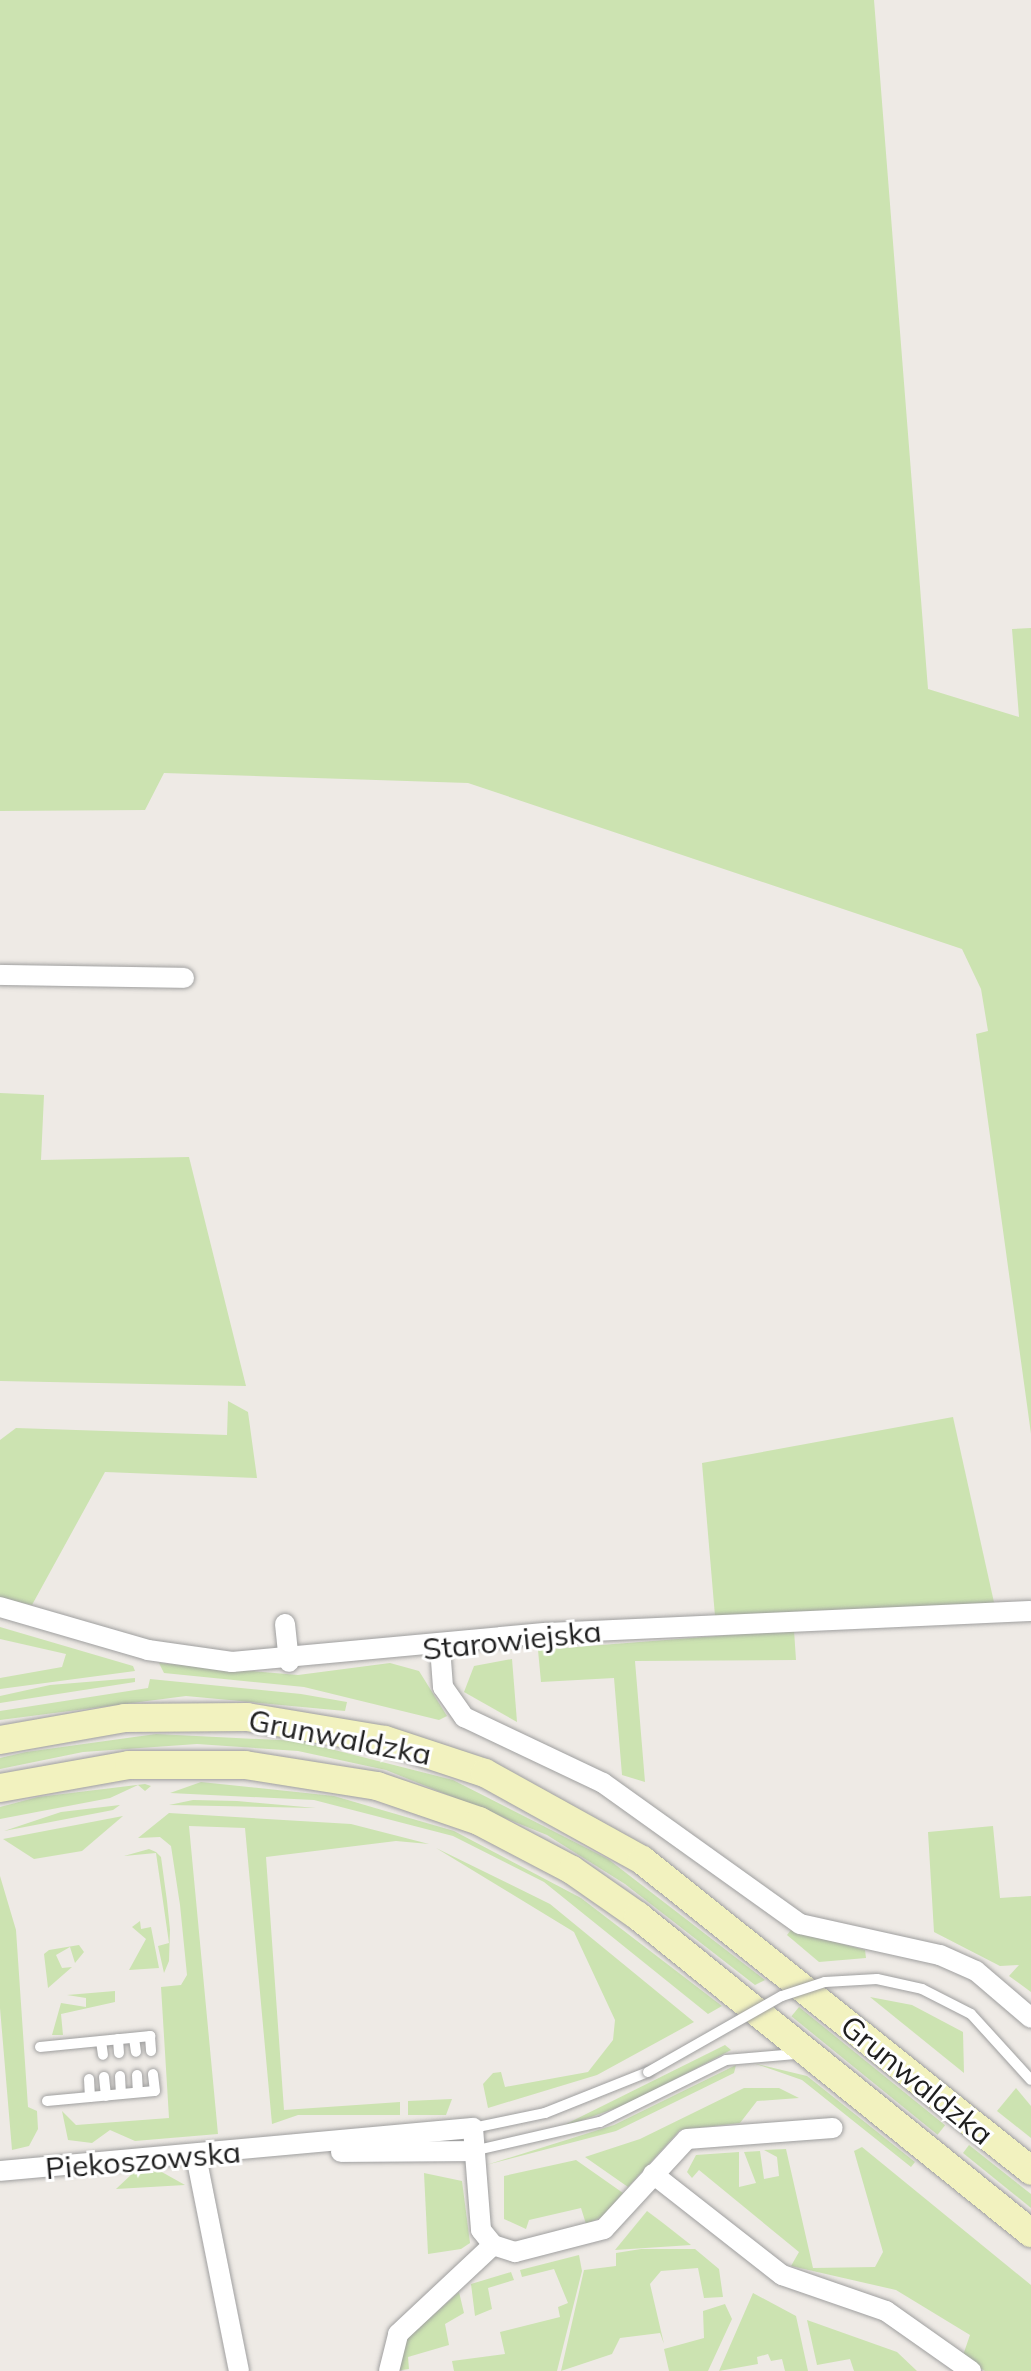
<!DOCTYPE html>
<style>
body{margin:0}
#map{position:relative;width:1031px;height:2371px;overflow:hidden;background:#eeeae5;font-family:Mulish,sans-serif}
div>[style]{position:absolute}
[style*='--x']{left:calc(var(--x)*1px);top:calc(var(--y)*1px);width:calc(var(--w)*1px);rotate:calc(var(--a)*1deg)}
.grass>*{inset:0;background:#cce3b1;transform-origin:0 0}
.roads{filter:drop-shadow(0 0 2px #9f9f9f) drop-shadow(0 0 2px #9f9f9f)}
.lane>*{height:10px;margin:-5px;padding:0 5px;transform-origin:5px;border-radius:5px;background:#fff}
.street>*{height:20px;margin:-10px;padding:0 10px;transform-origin:10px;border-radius:10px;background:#fff}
.secondary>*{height:28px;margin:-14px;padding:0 14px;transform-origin:14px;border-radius:14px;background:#f2f2bf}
.bridges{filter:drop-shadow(0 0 2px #9f9f9f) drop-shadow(0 0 2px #9f9f9f)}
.lane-bridge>*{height:10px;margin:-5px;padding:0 5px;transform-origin:5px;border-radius:5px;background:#fff}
span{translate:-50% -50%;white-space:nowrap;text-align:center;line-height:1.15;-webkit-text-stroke:6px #fff;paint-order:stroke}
.street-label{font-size:30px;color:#1e1e1e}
</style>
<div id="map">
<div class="grass">
<i style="clip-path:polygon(0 0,874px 0,928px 689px,1019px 717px,1012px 629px,1031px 628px,1031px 1434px,976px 1034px,988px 1031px,981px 989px,962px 949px,468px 783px,164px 773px,145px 810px,0 811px)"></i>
<i style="clip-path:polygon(0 1093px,44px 1095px,41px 1160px,189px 1157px,246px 1386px,0 1381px)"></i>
<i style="clip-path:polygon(228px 1401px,248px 1412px,257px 1478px,105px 1472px,32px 1605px,0 1598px,0 1440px,16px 1428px,227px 1435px)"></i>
<i style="clip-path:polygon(953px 1417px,995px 1607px,715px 1616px,702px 1463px)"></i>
<i style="clip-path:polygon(0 1627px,133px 1666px,135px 1671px,0 1689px,0 1678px,62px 1667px,66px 1654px,0 1639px)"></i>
<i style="clip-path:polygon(794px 1630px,796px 1660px,635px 1661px,645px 1782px,622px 1775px,614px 1678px,541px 1682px,538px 1650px)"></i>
<i style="clip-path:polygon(512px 1659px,514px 1684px,517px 1722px,464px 1692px,474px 1666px)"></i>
<i style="clip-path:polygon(159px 1663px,298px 1675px,390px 1663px,419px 1671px,447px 1716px,439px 1720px,304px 1687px,164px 1673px)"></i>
<i style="clip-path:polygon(135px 1678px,135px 1682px,0 1703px,0 1696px,50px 1685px)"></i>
<i style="clip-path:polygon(150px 1679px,301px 1694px,347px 1702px,345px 1711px,186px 1696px,0 1720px,0 1711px,148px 1688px)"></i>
<i style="clip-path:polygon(156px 1734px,299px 1741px,453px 1780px,608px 1859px,765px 1980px,755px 1985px,625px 1884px,547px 1835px,386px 1770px,298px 1751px,197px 1744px,83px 1752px,0 1769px,0 1758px,26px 1752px)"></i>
<i style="clip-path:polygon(201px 1782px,334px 1796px,454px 1831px,581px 1898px,722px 2006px,708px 2014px,544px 1882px,453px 1836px,314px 1800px,170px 1793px)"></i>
<i style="clip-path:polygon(145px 1784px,151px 1786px,145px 1791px,138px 1785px,110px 1798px,0 1819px,0 1807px,38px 1797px)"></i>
<i style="clip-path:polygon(193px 1800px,237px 1801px,316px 1808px,169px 1805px)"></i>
<i style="clip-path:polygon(120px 1805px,113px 1810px,4px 1831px,61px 1812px)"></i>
<i style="clip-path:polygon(169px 1813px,351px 1824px,429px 1844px,396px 1841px,266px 1857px,284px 2110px,400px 2102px,400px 2115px,298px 2115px,272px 2124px,245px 1828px,189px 1826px,218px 2134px,135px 2141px,110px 2130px,92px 2143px,68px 2140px,62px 2111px,76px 2125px,169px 2118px,161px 1987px,181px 1985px,187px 1975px,180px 1905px,171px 1846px,160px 1837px,138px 1838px)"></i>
<i style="clip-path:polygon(123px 1816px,82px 1851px,34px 1859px,3px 1839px)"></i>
<i style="clip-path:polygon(993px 1826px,1000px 1898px,1031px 1896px,1031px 1992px,1009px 1976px,1019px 1965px,1000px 1966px,934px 1932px,928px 1832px)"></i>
<i style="clip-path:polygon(436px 1848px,550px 1904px,694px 2022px,597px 2075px,488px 2108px,483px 2084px,493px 2073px,501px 2072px,505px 2087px,588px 2072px,613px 2040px,615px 2020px,574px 1932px)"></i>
<i style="clip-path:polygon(149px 1849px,156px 1852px,161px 1857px,167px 1901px,170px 1930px,169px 1961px,164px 1973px,158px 1946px,169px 1943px,156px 1853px,124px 1856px)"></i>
<i style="clip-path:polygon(0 1876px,16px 1930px,28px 2107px,37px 2111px,38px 2129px,29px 2146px,12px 2150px,0 2008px)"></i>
<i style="clip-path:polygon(140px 1921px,141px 1929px,151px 1927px,159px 1968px,129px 1970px,146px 1939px,132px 1927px)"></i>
<i style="clip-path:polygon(791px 1930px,865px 1950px,866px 1958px,819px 1962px,787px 1935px)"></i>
<i style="clip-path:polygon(79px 1945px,84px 1952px,75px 1963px,70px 1947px,56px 1955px,62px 1968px,72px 1967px,48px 1988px,44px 1954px,49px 1950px)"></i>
<i style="clip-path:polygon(115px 1991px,115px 2002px,61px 2014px,63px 2035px,52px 2035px,61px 2003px,86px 2007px,86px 1998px,67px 1995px)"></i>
<i style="clip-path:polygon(870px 1997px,912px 2005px,963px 2032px,964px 2073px)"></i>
<i style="left:799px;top:2007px;width:188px;height:12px;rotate:39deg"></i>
<i style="clip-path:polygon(725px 2045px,731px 2050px,630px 2103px,552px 2131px)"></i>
<i style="clip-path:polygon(753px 2063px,807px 2076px,915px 2162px,911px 2167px,802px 2080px)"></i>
<i style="clip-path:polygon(736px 2065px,734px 2073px,616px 2131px,486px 2165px,614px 2125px)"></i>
<i style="clip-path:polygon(744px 2088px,779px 2088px,799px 2098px,757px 2101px,740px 2123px,680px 2130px,628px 2187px,585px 2157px,640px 2139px)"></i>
<i style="clip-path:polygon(1016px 2088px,1031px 2106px,1031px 2138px,997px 2111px)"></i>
<i style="clip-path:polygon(452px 2099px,446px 2115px,408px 2115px,408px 2101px)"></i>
<i style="clip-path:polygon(969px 2145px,1031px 2194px,1031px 2208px,963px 2153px)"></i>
<i style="clip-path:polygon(862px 2147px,1031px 2285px,1031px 2371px,985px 2371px,962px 2358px,970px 2335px,896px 2290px,791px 2266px,799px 2252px,699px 2170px,692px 2178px,687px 2172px,696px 2155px,739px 2152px,739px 2187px,756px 2183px,744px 2152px,760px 2151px,764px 2179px,779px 2176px,777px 2157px,764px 2150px,786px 2149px,813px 2268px,875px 2267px,883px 2252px,854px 2151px)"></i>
<i style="clip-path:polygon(576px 2160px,623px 2193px,602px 2217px,586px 2224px,581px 2208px,529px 2220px,526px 2229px,504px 2219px,504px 2176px)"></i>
<i style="clip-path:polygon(160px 2171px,185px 2185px,116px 2189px,133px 2173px)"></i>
<i style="clip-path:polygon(424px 2173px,462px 2181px,470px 2243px,461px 2249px,428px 2254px)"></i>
<i style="clip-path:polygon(647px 2211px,663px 2223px,691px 2245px,615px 2250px)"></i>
<i style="clip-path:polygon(641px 2249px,695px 2249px,719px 2269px,723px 2297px,704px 2298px,698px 2268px,661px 2271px,650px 2284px,664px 2344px,660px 2333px,620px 2338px,612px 2354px,561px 2371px,584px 2270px,616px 2266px,616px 2253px)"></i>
<i style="clip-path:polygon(579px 2255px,582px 2271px,557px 2371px,454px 2371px,452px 2361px,505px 2354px,500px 2332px,560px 2317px,558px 2307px,568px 2303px,554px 2269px,522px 2277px,520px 2270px)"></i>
<i style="clip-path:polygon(511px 2272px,514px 2280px,488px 2288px,492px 2309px,475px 2316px,471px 2284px)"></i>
<i style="clip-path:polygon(459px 2292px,464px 2313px,445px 2324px,449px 2345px,408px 2357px,409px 2369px,395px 2371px,402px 2343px)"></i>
<i style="clip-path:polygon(753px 2293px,796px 2316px,808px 2371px,785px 2371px,782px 2359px,771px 2361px,768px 2354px,757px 2357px,758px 2364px,719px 2371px)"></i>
<i style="clip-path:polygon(725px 2304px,732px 2319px,708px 2371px,669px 2371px,664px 2349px,704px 2338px,703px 2311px)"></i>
<i style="clip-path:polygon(807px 2320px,897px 2352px,917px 2371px,854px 2371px,850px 2359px,817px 2365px)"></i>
</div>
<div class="roads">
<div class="lane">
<i style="--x:134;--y:2038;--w:14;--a:82"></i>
<i style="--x:118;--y:2039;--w:14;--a:86"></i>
<i style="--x:101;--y:2041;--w:14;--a:82"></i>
<i style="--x:40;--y:2047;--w:111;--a:-5.7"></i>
<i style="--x:150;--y:2036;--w:15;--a:86"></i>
<i style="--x:137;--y:2075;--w:17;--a:87"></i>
<i style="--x:120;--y:2076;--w:18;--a:87"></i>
<i style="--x:104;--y:2077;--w:19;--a:84"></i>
<i style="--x:89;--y:2079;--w:18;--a:87"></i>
<i style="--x:47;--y:2101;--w:108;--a:-5.3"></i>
<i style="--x:155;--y:2091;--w:17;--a:-97"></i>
<i style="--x:473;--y:2128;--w:74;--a:-11.8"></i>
<i style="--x:545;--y:2113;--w:111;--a:-21.7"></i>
<i style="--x:473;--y:2151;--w:130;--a:-12.9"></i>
<i style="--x:600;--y:2122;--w:140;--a:-26.2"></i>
<i style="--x:726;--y:2060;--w:70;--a:-4.9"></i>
</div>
<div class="street">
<i style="--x:0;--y:975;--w:184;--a:0.9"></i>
<i style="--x:0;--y:1607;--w:154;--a:16.2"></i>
<i style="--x:148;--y:1650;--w:85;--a:8.1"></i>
<i style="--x:232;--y:1662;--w:316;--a:-5.3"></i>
<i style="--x:547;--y:1633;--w:484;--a:-2.6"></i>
<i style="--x:285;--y:1624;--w:38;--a:84"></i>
<i style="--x:440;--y:1647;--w:40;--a:85.7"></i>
<i style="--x:443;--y:1687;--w:37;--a:55"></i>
<i style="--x:464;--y:1717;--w:154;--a:25.4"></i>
<i style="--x:603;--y:1783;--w:242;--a:35.6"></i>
<i style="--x:800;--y:1924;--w:143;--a:12.5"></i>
<i style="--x:940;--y:1955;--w:39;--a:24"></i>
<i style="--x:976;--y:1971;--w:72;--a:40.5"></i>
<i style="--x:341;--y:2152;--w:132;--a:-0.4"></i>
<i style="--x:196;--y:2156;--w:219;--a:78.7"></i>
<i style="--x:0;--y:2171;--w:475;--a:-5.2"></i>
<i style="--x:473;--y:2128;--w:102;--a:85.5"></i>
<i style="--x:481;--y:2230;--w:19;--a:51"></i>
<i style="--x:493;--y:2245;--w:23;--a:18"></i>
<i style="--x:515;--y:2252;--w:92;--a:-14.5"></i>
<i style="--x:604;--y:2229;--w:122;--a:-47.3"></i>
<i style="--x:687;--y:2139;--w:146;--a:-4.3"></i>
<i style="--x:653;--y:2174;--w:164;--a:38.1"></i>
<i style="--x:782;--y:2275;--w:110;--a:19.1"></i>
<i style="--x:886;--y:2311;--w:104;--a:35.2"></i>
<i style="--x:389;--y:2371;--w:38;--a:-76"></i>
<i style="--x:398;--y:2334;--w:130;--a:-43.1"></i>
</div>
<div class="secondary">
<i style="--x:0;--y:1740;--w:127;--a:-10"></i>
<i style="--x:125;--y:1718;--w:122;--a:-0.5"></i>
<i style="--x:247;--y:1717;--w:140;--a:9.5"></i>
<i style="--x:385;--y:1740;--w:105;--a:18.3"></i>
<i style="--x:485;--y:1773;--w:179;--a:29"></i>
<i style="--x:642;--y:1860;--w:498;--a:38.6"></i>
<i style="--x:0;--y:1788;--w:131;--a:-10.1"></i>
<i style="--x:129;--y:1765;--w:116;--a:0"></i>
<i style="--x:245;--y:1765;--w:134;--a:9"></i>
<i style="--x:377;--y:1786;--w:108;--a:18.9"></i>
<i style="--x:479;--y:1821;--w:105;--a:27.8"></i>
<i style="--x:572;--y:1870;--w:80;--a:34.9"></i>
<i style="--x:638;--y:1916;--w:505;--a:38.89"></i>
</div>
</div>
<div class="bridges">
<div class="lane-bridge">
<i style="--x:648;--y:2072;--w:154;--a:-29.6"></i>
<i style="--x:782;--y:1996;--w:45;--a:-18"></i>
<i style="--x:825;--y:1982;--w:52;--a:-3.3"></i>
<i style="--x:877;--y:1979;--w:46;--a:12.5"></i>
<i style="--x:922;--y:1989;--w:55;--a:27"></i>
<i style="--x:971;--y:2014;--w:89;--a:47.7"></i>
</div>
</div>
<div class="street-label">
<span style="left:512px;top:1640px;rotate:-6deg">Starowiejska</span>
<span style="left:340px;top:1737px;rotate:11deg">Grunwaldzka</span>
<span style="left:917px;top:2080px;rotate:39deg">Grunwaldzka</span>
<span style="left:143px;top:2160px;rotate:-5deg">Piekoszowska</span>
</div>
</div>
